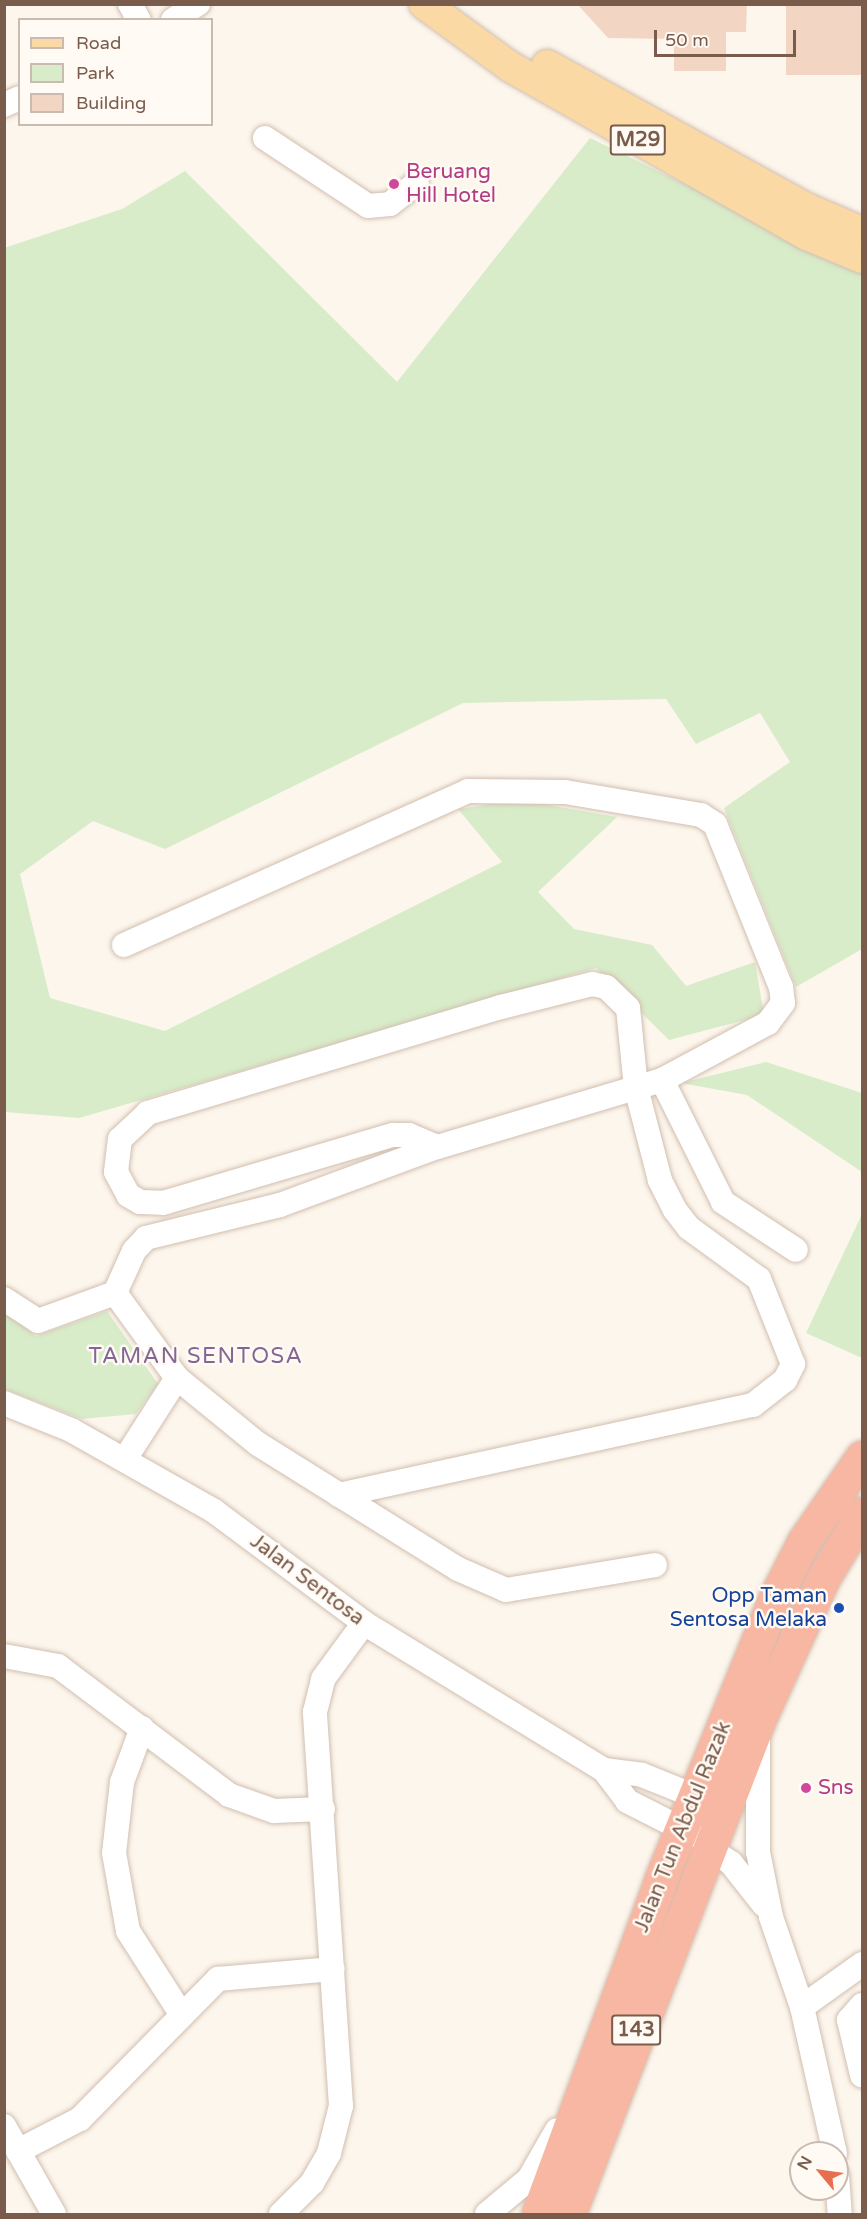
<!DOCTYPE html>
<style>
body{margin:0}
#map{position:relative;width:867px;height:2219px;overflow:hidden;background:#fdf6ec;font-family:"Varela Round",sans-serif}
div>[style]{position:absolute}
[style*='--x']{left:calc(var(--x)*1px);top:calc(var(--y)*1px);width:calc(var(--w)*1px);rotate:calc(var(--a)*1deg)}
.green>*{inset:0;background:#d8ecc9}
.building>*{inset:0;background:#f3d5c3;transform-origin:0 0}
.roads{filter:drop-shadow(0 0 2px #d1beb0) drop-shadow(0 0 2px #d1beb0)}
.minor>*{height:24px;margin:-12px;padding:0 12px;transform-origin:12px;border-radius:12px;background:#fff}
.major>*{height:30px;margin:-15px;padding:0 15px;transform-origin:15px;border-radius:15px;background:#fbd9a5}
.highway>*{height:33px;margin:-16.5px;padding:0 16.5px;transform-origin:16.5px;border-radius:16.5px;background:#f7b7a3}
.dots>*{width:16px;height:16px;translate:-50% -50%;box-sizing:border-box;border:3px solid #fffaf3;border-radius:50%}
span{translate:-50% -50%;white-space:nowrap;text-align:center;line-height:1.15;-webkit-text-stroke:5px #fffaf3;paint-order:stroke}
.shield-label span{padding:2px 4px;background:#fffaf3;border:2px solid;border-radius:4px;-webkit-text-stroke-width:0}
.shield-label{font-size:20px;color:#7a5c4d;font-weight:700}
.hotel-label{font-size:21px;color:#b23c85}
.left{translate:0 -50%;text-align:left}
.street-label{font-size:21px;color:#7a5c4d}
.transit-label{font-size:21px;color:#164399}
.right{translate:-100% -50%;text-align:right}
.neighbourhood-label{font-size:22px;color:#846695;letter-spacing:1.5px}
.frame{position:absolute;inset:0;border:6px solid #7a5c4d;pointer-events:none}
.legend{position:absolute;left:18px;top:18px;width:195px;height:108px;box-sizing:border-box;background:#fffaf3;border:2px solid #cabbb1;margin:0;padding:8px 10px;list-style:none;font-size:18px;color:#7a5c4d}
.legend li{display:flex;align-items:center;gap:12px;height:30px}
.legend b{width:30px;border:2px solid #cabbb1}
.north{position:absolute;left:789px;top:2141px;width:60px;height:60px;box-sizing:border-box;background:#fffaf3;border:2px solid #cabbb1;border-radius:50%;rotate:299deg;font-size:16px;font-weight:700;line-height:24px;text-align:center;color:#7a5c4d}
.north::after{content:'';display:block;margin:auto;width:21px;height:27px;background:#e76f51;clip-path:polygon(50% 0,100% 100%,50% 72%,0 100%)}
.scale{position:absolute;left:654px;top:30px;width:142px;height:27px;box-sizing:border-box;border:3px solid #7a5c4d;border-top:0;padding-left:8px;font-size:18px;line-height:21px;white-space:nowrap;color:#7a5c4d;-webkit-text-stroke:4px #fffaf3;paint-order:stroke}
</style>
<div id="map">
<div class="green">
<i style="clip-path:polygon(590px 138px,862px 270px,862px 949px,796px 987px,724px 808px,790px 762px,760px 713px,696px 744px,666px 699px,463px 703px,165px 849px,93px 821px,20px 874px,50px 998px,165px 1031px,502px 862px,458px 809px,519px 800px,617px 817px,538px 892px,574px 929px,652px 945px,686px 986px,755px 962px,764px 1015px,669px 1040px,596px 968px,79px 1118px,5px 1112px,4px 248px,122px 209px,185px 171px,397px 382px)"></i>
<i style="clip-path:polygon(766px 1062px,862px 1093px,862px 1172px,747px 1095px,681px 1083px)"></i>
<i style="clip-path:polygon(862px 1214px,862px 1358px,806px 1333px)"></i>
<i style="clip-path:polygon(107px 1311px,158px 1384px,136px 1414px,82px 1419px,5px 1389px,4px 1312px,36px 1336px)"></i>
</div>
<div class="building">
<i style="clip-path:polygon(577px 4px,747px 4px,746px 32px,726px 32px,726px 71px,674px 71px,674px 39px,608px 38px)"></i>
<i style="left:786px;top:4px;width:76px;height:71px"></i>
</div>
<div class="roads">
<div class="minor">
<i style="--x:130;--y:4;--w:18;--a:61"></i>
<i style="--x:173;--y:20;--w:30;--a:-33"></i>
<i style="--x:4;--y:105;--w:17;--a:-24"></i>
<i style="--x:265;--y:138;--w:123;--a:33.4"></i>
<i style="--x:368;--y:206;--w:22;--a:-5"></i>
<i style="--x:390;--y:204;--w:34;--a:-38"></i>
<i style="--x:124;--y:945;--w:377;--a:-24.1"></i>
<i style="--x:468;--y:791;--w:97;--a:0.6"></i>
<i style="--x:565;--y:792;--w:138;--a:9.6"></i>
<i style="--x:701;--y:815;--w:17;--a:33"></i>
<i style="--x:715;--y:824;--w:176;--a:68"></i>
<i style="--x:781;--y:987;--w:16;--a:83"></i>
<i style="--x:783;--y:1003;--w:25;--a:127"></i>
<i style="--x:768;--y:1023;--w:120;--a:151.7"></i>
<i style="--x:662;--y:1080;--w:235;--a:163.4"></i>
<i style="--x:437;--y:1147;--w:167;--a:159.7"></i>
<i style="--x:280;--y:1205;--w:138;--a:166.2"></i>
<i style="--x:146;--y:1238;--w:18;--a:133"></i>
<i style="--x:134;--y:1251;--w:46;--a:114.3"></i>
<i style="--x:115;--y:1293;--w:105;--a:53.9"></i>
<i style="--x:177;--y:1378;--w:104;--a:39.2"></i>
<i style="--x:258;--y:1444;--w:236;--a:32"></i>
<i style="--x:458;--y:1569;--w:52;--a:23.6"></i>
<i style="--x:506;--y:1590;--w:151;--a:-9.5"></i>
<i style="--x:662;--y:1080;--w:136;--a:63.4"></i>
<i style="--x:723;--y:1202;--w:87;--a:33.3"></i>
<i style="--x:4;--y:1299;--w:40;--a:32.9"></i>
<i style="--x:38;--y:1321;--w:82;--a:-20"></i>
<i style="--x:4;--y:1403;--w:72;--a:21.9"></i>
<i style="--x:71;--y:1430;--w:164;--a:29.5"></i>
<i style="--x:214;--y:1511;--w:187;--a:36.7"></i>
<i style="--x:364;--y:1623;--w:281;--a:31.5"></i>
<i style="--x:604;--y:1770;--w:39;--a:53"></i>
<i style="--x:627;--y:1801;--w:75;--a:26.9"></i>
<i style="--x:125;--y:1459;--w:96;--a:-57.3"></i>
<i style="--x:339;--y:1495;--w:424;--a:-12.3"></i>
<i style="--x:753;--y:1405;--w:41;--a:-38"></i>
<i style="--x:785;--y:1380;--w:18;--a:-63"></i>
<i style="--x:793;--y:1364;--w:92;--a:-111.8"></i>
<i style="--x:759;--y:1279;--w:87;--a:-143.9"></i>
<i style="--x:689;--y:1228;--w:23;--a:-128"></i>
<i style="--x:675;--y:1210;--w:34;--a:-117"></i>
<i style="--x:660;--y:1180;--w:95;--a:-104.6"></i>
<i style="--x:636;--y:1088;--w:80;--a:-95.7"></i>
<i style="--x:628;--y:1008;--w:30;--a:-136"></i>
<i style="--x:606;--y:987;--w:14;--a:-168"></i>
<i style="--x:592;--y:984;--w:94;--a:165.8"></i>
<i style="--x:501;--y:1007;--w:369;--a:163.3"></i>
<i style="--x:148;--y:1113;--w:38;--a:137"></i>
<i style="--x:120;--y:1139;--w:33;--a:97"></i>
<i style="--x:116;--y:1172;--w:26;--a:62"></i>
<i style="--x:128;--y:1195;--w:14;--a:30"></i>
<i style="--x:140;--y:1202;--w:23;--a:2"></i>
<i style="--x:163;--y:1203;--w:240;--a:-16.5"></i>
<i style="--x:393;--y:1135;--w:16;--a:0"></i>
<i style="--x:409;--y:1135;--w:30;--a:23"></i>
<i style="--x:4;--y:1656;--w:55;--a:10.5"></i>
<i style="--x:58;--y:1666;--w:214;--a:37"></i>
<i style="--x:229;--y:1795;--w:48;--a:19.6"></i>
<i style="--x:274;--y:1811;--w:49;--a:-2.3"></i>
<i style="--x:142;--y:1728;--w:58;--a:110.3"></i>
<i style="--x:122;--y:1782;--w:71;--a:96.4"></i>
<i style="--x:114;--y:1853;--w:79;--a:79.8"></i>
<i style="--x:128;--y:1931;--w:100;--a:57.3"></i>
<i style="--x:758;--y:1740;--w:112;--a:90"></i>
<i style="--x:758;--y:1852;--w:66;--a:78.7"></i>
<i style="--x:771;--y:1917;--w:95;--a:71"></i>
<i style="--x:802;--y:2007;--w:150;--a:77.3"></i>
<i style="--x:604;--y:1770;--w:38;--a:7"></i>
<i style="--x:642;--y:1775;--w:56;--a:22"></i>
<i style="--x:708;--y:1848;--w:27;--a:33"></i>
<i style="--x:731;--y:1863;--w:53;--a:51.8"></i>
<i style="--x:862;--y:2005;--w:20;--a:131"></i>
<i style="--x:849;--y:2020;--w:57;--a:76.7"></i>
<i style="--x:802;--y:2007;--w:74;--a:-35.6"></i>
<i style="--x:4;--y:2126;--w:101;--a:60.4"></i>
<i style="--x:18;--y:2151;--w:70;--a:-27.3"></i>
<i style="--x:80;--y:2119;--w:197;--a:-45.4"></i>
<i style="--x:218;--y:1979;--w:115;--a:-5"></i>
<i style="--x:837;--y:2175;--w:39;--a:86"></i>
<i style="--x:281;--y:2214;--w:44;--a:-45"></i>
<i style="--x:312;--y:2183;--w:34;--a:-60"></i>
<i style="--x:329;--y:2153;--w:49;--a:-75.7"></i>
<i style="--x:341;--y:2106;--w:395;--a:-93.8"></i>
<i style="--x:315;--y:1712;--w:34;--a:-76"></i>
<i style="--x:323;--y:1679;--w:69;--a:-53.8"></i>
<i style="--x:487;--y:2214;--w:55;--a:-39.8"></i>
<i style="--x:529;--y:2179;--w:56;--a:-60.3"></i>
</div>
<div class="major">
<i style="--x:424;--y:4;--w:105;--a:36.1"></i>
<i style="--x:509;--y:66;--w:343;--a:29.6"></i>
<i style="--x:807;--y:235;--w:60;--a:22.7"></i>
<i style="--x:547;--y:65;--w:296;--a:28.9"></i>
<i style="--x:806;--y:208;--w:61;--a:23.2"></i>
</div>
<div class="highway">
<i style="--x:538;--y:2214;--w:357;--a:-69.8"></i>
<i style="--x:661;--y:1879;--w:305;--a:-67.9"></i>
<i style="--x:776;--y:1596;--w:62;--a:-63"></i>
<i style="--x:804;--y:1541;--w:102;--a:-55.4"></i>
<i style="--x:569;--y:2214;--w:529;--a:-68.96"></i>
<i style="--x:759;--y:1720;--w:157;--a:-65.6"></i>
<i style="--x:824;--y:1577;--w:74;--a:-58.9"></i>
</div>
</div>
<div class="dots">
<i style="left:394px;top:184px;background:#d1479c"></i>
<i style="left:839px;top:1608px;background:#1a4fb4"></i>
<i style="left:806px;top:1788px;background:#d1479c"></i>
</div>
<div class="shield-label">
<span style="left:638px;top:140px">M29</span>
<span style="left:636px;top:2030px">143</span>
</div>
<div class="hotel-label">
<span class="left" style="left:406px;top:184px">Beruang<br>Hill Hotel</span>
<span class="left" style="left:818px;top:1788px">Sns</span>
</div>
<div class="street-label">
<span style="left:307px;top:1580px;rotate:37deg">Jalan Sentosa</span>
<span style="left:683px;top:1827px;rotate:-68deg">Jalan Tun Abdul Razak</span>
</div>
<div class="transit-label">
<span class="right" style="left:827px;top:1608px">Opp Taman<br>Sentosa Melaka</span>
</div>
<div class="neighbourhood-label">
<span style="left:196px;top:1357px">TAMAN SENTOSA</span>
</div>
<div class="frame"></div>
<ul class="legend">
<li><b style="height:8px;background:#fbd9a5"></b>Road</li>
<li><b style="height:16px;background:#d8ecc9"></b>Park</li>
<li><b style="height:16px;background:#f3d5c3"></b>Building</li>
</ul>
<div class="north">N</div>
<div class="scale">50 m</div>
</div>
